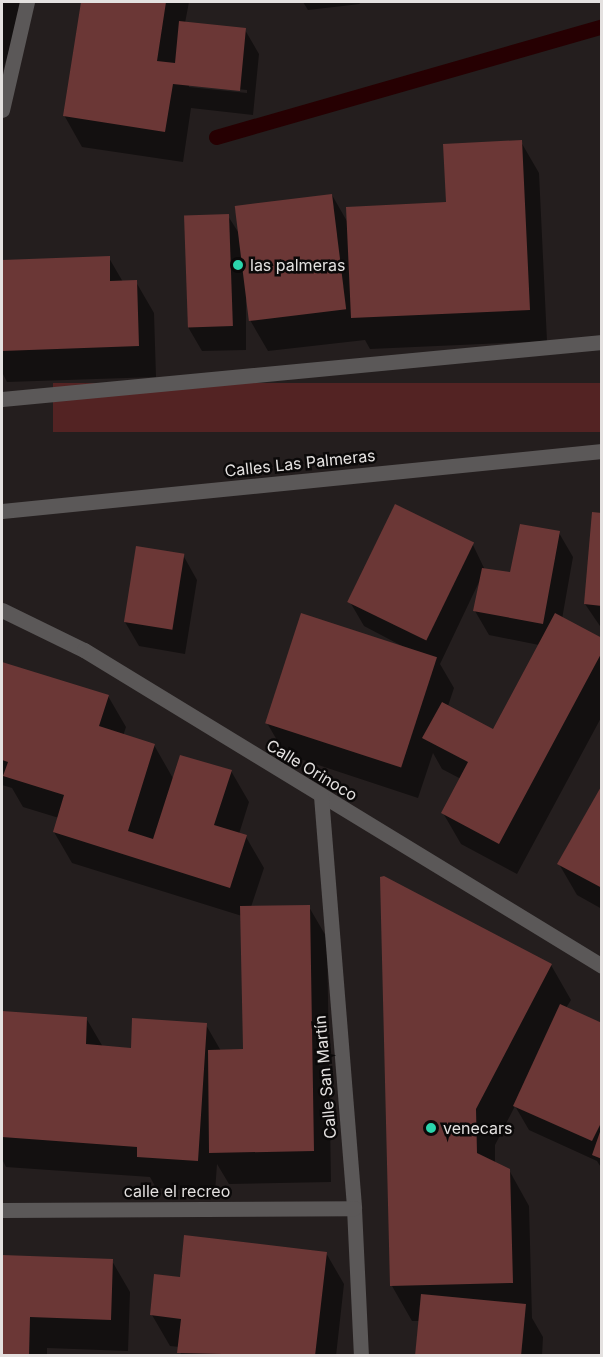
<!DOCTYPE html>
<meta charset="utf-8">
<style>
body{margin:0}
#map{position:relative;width:603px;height:1357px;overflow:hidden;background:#241e1e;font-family:Inter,sans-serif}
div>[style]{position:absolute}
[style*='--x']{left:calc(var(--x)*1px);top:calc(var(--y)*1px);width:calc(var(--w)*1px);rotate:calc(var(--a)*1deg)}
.green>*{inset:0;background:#532323;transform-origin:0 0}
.shadow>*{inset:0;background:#0007}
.stream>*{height:15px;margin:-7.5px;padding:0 7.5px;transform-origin:7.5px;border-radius:7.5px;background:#260002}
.building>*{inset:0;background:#6b3736;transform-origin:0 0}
.minor>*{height:15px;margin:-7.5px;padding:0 7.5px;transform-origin:7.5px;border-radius:7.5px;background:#5b5858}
.dots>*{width:16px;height:16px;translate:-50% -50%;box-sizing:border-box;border:3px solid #0b0909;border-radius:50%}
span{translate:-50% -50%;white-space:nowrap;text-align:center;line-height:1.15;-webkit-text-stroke:5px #0b0909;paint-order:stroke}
.poi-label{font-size:16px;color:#e4e1e0}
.left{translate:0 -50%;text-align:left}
.street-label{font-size:16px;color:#e4e1e0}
.frame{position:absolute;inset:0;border:3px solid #e4e1e0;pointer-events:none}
</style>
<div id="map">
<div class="green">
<i style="left:601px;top:383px;width:49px;height:548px;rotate:90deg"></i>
</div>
<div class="shadow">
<i style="clip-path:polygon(2px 2px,24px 2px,3px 70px,2px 70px)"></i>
<i style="clip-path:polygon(evenodd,82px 2px,189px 2px,185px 23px,245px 30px,259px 54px,253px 115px,191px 108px,183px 162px,82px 147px,64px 115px,82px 2px,189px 84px,247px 90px,247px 93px,189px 87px,189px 84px)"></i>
<i style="clip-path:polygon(303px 2px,359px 2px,360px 4px,308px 10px)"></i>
<i style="clip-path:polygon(521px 142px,539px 173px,547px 341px,370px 349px,365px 340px,268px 351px,250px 320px,246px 290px,246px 350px,202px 351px,188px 327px,228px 216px,240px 235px,332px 195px,348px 223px,447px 204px)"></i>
<i style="clip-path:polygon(109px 258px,123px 282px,136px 282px,154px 313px,156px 377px,7px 382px,2px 372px,2px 262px)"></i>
<i style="clip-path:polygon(602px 514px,602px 629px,585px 604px)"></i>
<i style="clip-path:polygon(evenodd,559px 533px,573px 557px,562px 619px,602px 640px,602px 716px,517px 874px,461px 844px,443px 813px,461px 779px,442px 769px,433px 753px,418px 798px,285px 754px,267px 723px,402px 646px,364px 626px,350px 602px,472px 543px,485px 570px,512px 574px,559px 533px,479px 582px,475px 611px,489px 635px,539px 645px,493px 731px,448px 706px,454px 688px,440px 664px,479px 582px)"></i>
<i style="clip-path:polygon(183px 555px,197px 580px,185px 654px,139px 646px,125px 622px)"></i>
<i style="clip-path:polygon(2px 663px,108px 696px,126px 727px,123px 736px,154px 745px,174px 780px,231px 771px,249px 802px,239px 834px,246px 837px,264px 868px,251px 907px,309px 907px,327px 938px,331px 1182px,229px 1184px,217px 1164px,215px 1192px,156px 1188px,150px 1177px,6px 1167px,2px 1159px,2px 1012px,86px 1018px,103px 1047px,132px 1049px,206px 1025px,221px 1051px,245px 1051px,242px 916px,72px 863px,54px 832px,59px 818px,23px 807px,12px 788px,2px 785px)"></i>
<i style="clip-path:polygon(602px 788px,602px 909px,577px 895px,559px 864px)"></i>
<i style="clip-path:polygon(381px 879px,551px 965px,571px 1000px,566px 1008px,602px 1025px,602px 1169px,597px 1161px,529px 1130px,515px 1106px,495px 1145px,495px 1164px,509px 1170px,529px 1206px,532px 1318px,543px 1337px,542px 1356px,417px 1356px,420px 1321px,412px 1321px,392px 1286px)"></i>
<i style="clip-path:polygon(326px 1253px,344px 1284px,336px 1356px,181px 1356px,180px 1347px,170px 1346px,152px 1315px,182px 1279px)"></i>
<i style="clip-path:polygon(2px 1257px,112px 1261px,130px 1292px,128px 1351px,47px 1348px,47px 1356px,2px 1356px)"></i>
</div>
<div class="stream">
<i style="--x:216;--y:137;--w:402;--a:-16"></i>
</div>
<div class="building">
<i style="clip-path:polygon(81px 2px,166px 2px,157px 61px,175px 63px,179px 21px,246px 28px,240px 91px,173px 84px,165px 132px,63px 116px)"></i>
<i style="clip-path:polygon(522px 140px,530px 310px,351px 318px,346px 207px,446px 202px,443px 144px)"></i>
<i style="left:332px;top:194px;width:116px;height:98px;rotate:83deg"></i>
<i style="left:229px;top:214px;width:112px;height:45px;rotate:88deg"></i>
<i style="clip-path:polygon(110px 256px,110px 281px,137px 280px,139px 346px,2px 351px,2px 260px)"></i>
<i style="left:395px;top:504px;width:88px;height:109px;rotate:26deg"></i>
<i style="clip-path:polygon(592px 512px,602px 513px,602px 606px,584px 604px)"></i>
<i style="clip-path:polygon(520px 524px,560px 531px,543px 624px,473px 611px,482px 568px,510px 572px)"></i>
<i style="left:136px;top:546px;width:49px;height:77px;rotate:9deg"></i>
<i style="left:301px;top:613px;width:143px;height:116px;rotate:18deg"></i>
<i style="clip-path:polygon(555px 613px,602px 638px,602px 652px,499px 844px,441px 813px,468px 762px,422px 738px,442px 702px,493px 729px)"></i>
<i style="clip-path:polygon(2px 662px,109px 695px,99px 726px,155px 744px,128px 831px,153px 839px,180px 755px,232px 770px,214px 825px,247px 835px,230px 888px,53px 832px,64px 795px,3px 776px,8px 762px,2px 760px)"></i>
<i style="clip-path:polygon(602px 785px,602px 888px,557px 864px)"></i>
<i style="clip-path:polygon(384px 876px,552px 964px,476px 1109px,477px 1153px,510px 1169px,513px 1283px,390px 1286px,380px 877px)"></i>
<i style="clip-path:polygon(310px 905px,314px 1151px,209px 1153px,208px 1050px,243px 1049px,240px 906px)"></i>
<i style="clip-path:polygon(560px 1004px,602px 1023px,602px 1121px,592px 1141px,513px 1106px)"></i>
<i style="clip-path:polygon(2px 1011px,87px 1017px,86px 1044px,131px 1048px,132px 1018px,207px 1023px,198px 1161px,137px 1157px,137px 1147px,2px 1137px)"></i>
<i style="clip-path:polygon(601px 1129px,602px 1129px,602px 1159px,592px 1155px)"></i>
<i style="clip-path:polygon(184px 1235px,327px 1252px,315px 1356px,177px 1353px,181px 1319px,150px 1315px,154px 1274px,180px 1277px)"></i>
<i style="clip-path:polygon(2px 1255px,113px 1259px,111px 1320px,30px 1317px,29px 1356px,2px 1356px)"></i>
<i style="clip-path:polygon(421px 1294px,526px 1304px,521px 1356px,415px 1356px)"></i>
</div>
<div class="minor">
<i style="--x:2;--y:110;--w:111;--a:-77"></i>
<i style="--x:2;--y:399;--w:603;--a:-5.43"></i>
<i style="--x:2;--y:511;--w:603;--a:-5.71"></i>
<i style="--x:2;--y:610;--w:91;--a:26"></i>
<i style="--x:84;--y:650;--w:607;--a:31.38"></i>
<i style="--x:321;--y:796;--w:413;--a:85.4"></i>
<i style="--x:354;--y:1208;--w:148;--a:87.3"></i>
<i style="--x:2;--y:1210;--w:352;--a:-0.3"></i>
</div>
<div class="dots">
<i style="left:238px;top:265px;background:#2bd5ac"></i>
<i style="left:431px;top:1128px;background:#2bd5ac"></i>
</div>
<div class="poi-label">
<span class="left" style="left:250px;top:265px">las palmeras</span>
<span class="left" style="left:443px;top:1128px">venecars</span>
</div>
<div class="street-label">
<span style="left:300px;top:463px;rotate:-6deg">Calles Las Palmeras</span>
<span style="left:312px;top:770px;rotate:31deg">Calle Orinoco</span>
<span style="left:325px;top:1077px;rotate:-95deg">Calle San Martín</span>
<span style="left:177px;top:1191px">calle el recreo</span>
</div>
<div class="frame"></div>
</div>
